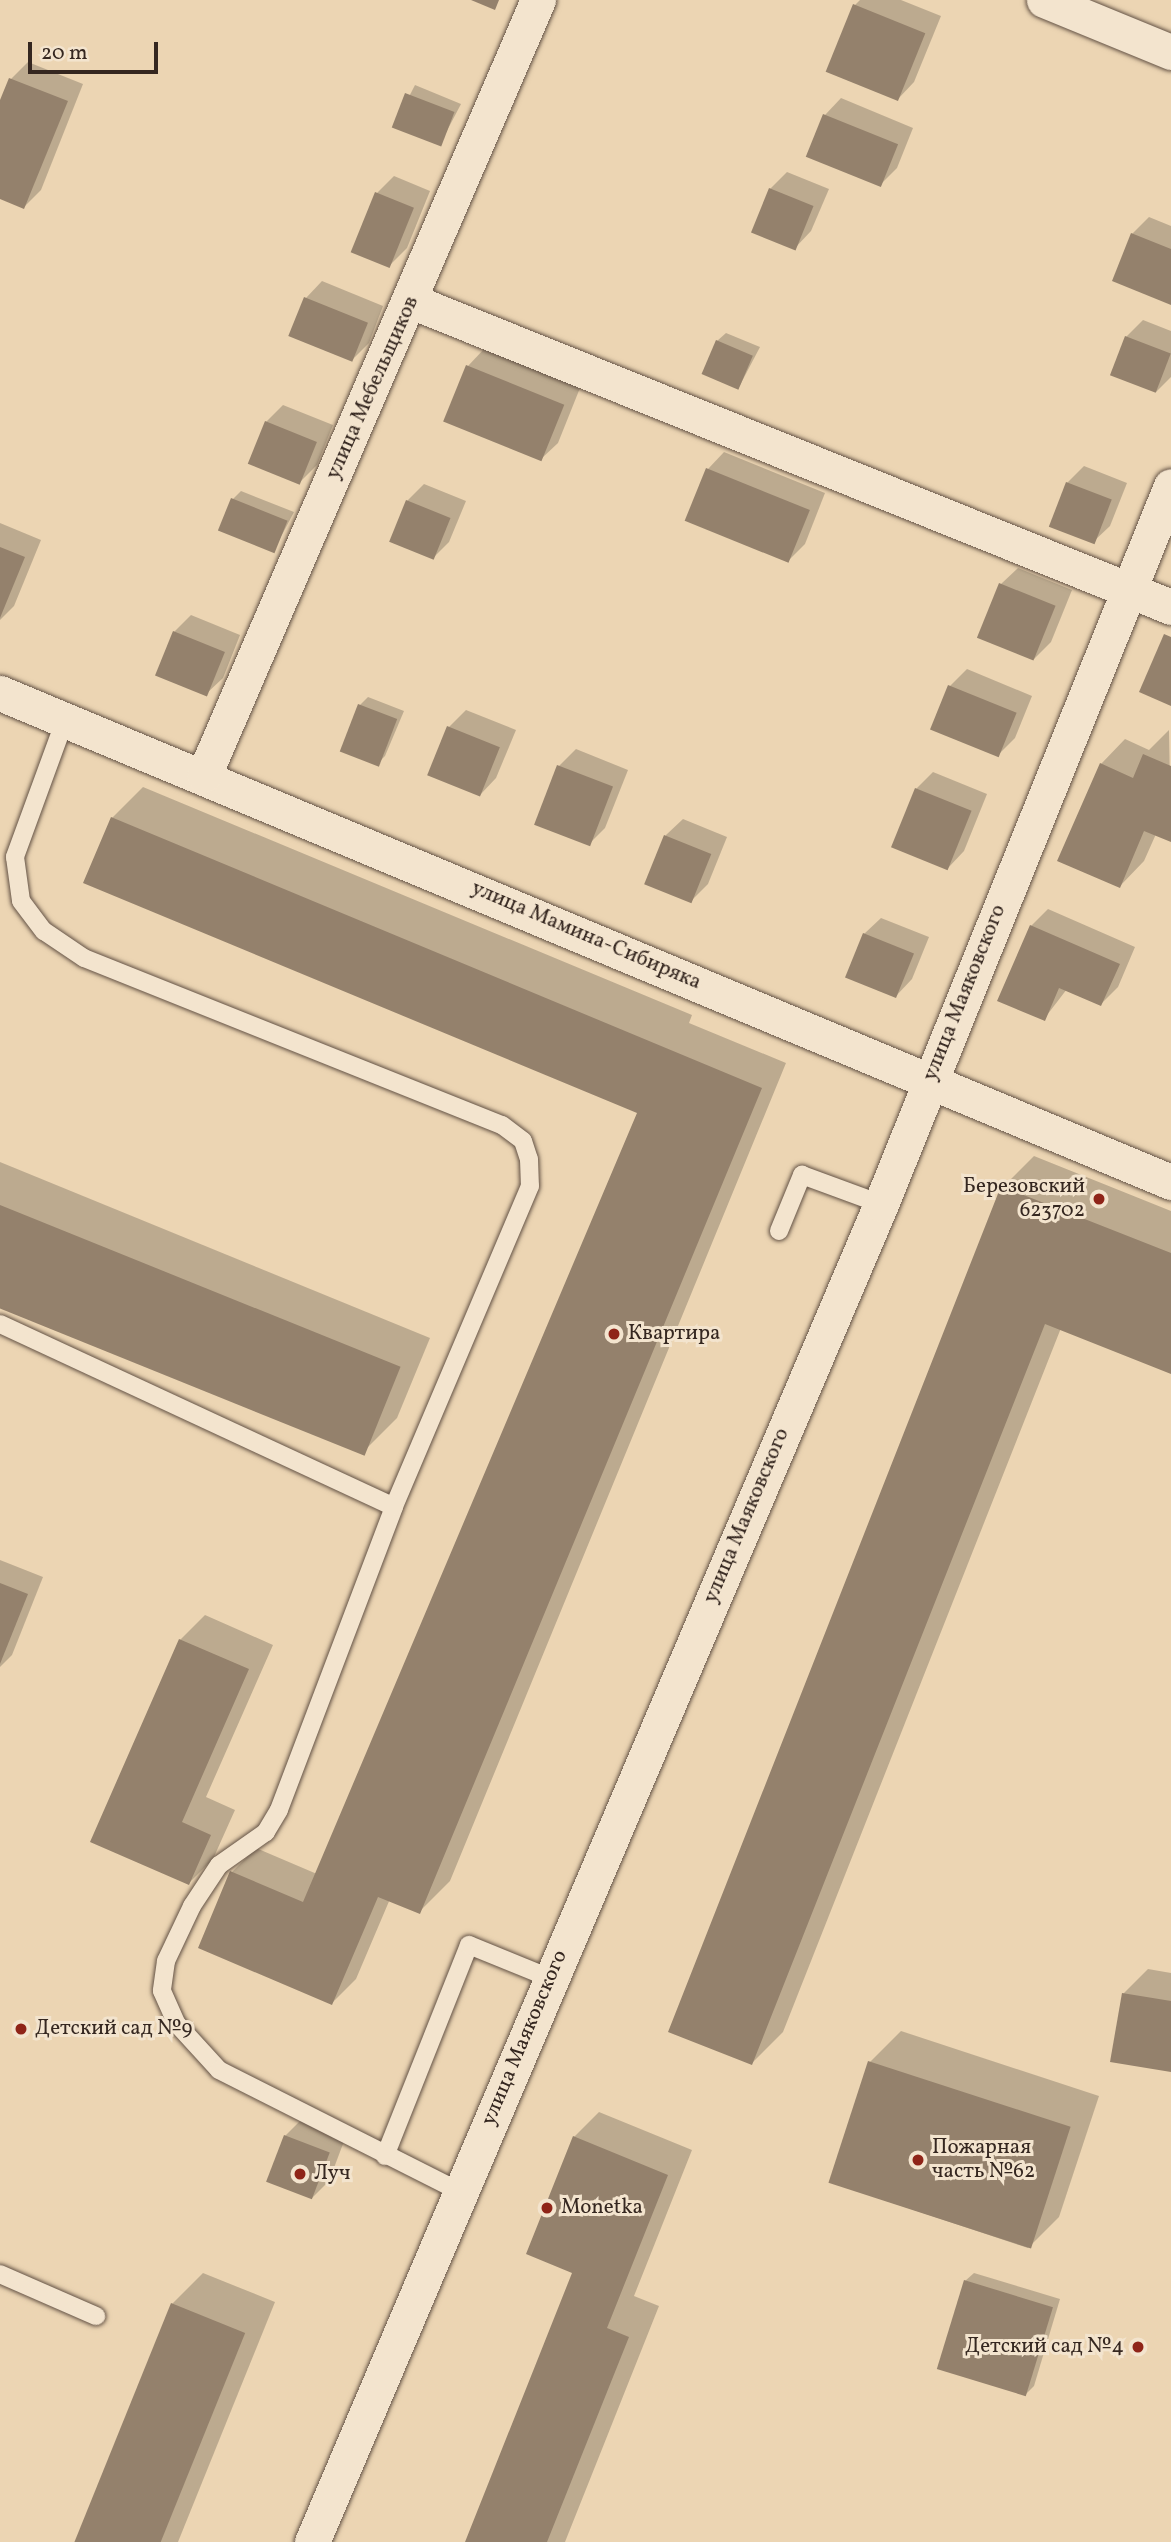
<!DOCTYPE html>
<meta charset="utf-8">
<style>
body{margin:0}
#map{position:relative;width:1171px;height:2542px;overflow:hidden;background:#ecd5b3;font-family:Vollkorn,serif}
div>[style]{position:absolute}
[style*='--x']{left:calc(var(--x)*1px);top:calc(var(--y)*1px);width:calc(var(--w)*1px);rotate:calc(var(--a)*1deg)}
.shadow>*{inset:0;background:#0003}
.building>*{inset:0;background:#94816c;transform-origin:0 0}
.roads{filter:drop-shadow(0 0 2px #635245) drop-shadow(0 0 2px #635245)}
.lane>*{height:18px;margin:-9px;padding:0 9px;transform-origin:9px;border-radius:9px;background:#f3e4ce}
.street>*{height:35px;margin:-17.5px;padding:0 17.5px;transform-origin:17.5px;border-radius:17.5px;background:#f3e4ce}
.dots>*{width:19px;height:19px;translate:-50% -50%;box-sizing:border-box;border:4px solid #f3e4ce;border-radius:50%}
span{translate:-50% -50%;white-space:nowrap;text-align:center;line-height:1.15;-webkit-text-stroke:6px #f3e4ce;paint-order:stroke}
.street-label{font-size:21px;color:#352720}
.poi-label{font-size:21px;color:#352720}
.right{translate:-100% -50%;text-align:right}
.left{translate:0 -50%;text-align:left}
.scale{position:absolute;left:28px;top:42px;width:130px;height:32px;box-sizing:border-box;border:4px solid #352720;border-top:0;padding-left:9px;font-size:21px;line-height:24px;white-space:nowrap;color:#352720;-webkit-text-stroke:5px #f3e4ce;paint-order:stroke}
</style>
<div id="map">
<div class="shadow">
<i style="clip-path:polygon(860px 0,901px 0,941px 16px,914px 82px,898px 99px,855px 5px)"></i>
<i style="clip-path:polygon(28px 62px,83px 84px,41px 190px,24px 207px,0 197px,0 105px,11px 79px)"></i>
<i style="clip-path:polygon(415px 85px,461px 104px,440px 144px,394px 126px)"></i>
<i style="clip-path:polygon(841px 98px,913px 128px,897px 168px,880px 185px,825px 115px)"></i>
<i style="clip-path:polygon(787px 172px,829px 189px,811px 231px,795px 248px,770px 189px)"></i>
<i style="clip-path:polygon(394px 176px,430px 191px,407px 248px,390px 265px,377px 193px)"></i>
<i style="clip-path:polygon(1149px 217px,1171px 226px,1171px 303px,1132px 234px)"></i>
<i style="clip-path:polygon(322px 281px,383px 306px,369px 343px,352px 360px,306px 298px)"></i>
<i style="clip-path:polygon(1143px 320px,1171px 331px,1171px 377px,1156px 392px,1126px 337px)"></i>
<i style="clip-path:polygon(726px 333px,760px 347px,739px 387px,717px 341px)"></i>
<i style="clip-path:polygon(484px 349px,580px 388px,558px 443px,541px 459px,468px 366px)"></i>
<i style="clip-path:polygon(283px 405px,333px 425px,317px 465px,300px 482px,266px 422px)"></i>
<i style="clip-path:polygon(724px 452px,825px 493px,805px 544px,788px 561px,708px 469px)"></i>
<i style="clip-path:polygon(1084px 466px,1127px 483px,1110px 526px,1093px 542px,1067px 483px)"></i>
<i style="clip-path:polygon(424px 484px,466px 501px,449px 542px,433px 558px,407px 501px)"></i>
<i style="clip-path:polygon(241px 491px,294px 512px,274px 550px,233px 499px)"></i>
<i style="clip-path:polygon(0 523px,41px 540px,14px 606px,0 620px)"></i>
<i style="clip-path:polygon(1018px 568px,1072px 590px,1051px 642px,1034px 659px,1001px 584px)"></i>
<i style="clip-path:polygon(191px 615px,240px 635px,223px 678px,206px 694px,174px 632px)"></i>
<i style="clip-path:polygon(967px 669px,1032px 696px,1015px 738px,998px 755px,950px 686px)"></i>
<i style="clip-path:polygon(368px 697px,404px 711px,385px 756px,377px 764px,360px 705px)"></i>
<i style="clip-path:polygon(466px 710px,516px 730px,496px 778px,480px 795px,449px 727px)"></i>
<i style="clip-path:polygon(1169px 730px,1171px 840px,1156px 834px,1144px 861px,1120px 886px,1101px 764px,1125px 739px,1149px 750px)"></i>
<i style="clip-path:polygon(576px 749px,628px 770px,605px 828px,588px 845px,559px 766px)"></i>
<i style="clip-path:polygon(933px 772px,987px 794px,964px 851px,948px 868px,916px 789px)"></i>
<i style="clip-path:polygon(143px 787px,692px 1015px,689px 1023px,786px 1063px,450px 1881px,419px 1912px,390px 1899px,356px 1979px,332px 2003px,232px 1872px,256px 1848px,317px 1874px,638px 1112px,112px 818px)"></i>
<i style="clip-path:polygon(683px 819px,727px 837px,708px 884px,691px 901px,646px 883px,666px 835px)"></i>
<i style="clip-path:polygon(1048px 909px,1135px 947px,1118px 987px,1101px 1004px,1067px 989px,1044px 1019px,1031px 926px)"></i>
<i style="clip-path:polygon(881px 918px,929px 937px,912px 979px,896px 996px,864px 934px)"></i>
<i style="clip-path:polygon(1034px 1156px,1171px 1211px,1171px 1372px,1061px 1328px,783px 2032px,752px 2063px,1003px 1187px)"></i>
<i style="clip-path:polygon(0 1162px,430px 1338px,397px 1418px,366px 1449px,0 1299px)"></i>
<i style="clip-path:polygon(0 1560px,43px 1577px,12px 1655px,0 1667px)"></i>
<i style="clip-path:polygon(205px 1615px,273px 1645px,206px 1797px,235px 1810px,213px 1859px,189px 1883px,92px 1841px,180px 1640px)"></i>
<i style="clip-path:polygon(1148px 1969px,1171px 1973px,1171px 2070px,1123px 1994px)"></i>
<i style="clip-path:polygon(901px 2031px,1099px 2096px,1059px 2217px,1028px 2248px,830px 2182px,870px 2062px)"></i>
<i style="clip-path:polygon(599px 2112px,692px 2150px,634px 2296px,659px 2306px,565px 2542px,467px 2542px,574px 2272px,574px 2137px)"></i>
<i style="clip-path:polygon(302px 2119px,346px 2136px,329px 2181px,312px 2198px,285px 2136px)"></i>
<i style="clip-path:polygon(203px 2273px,275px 2302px,178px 2542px,76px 2542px,172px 2304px)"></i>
<i style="clip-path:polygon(974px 2273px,1060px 2299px,1034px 2386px,1026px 2394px,965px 2281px)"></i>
</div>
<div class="building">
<i style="clip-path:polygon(471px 0,499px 0,495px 10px)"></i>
<i style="left:853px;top:4px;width:78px;height:73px;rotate:22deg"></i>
<i style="clip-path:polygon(9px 78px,68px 101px,24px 209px,0 199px,0 100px)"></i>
<i style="left:405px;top:93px;width:53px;height:37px;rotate:21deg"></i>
<i style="left:823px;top:114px;width:81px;height:46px;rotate:22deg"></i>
<i style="left:769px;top:188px;width:48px;height:48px;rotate:22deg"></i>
<i style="left:375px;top:192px;width:42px;height:65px;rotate:22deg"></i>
<i style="clip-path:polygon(1131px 233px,1171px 249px,1171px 305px,1112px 281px)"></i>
<i style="left:304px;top:297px;width:69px;height:42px;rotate:22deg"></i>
<i style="left:1125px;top:336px;width:49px;height:42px;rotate:21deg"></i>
<i style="left:716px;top:340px;width:40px;height:37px;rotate:23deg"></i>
<i style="left:466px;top:365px;width:106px;height:61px;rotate:22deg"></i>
<i style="left:265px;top:421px;width:56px;height:46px;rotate:22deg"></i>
<i style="left:706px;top:468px;width:112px;height:57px;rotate:22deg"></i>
<i style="left:1066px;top:482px;width:49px;height:48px;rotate:21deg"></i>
<i style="left:231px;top:498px;width:61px;height:35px;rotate:22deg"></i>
<i style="left:406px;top:500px;width:48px;height:45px;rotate:22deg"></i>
<i style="clip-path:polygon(0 547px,25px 557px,0 618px)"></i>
<i style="left:999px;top:583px;width:61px;height:59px;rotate:22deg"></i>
<i style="left:173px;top:631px;width:56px;height:48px;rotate:22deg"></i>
<i style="clip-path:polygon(1164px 634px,1171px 637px,1171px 706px,1139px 692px)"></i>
<i style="left:948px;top:685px;width:74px;height:48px;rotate:22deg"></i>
<i style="left:358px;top:704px;width:42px;height:51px;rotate:21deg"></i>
<i style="left:447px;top:726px;width:57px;height:53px;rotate:22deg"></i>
<i style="clip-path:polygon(1143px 754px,1171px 766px,1171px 842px,1144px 831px,1120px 888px,1057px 861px,1100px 763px,1133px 778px)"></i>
<i style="left:557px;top:765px;width:60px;height:64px;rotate:21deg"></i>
<i style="left:915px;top:788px;width:61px;height:64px;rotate:22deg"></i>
<i style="clip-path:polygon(111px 817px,762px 1088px,420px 1914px,378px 1897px,332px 2005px,198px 1948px,230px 1871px,303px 1902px,637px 1113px,83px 883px)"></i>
<i style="left:664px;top:835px;width:51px;height:53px;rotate:22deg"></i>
<i style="clip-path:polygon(1030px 925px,1120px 964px,1101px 1006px,1059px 988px,1045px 1021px,997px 1001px)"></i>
<i style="left:863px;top:933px;width:55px;height:48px;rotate:22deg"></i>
<i style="clip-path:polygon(1001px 1186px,1171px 1253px,1171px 1374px,1045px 1324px,752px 2065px,668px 2032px)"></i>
<i style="left:0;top:1205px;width:432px;height:96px;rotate:22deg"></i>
<i style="clip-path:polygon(0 1583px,28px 1594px,0 1664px)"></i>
<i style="clip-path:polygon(179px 1639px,249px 1669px,182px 1822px,211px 1835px,189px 1885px,90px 1842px)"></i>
<i style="clip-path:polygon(1122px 1993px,1171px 2001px,1171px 2072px,1110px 2062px)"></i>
<i style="left:868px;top:2061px;width:213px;height:128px;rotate:18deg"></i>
<i style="left:284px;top:2135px;width:49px;height:50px;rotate:21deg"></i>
<i style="clip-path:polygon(573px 2136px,668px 2175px,607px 2328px,629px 2337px,547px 2542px,465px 2542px,572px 2273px,526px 2254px)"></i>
<i style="left:964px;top:2280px;width:93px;height:93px;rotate:17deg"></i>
<i style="left:171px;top:2303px;width:80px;height:258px;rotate:22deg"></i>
</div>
<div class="roads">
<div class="lane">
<i style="--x:65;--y:720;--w:146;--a:110.1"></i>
<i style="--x:15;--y:857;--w:44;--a:82.2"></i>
<i style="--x:21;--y:901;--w:38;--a:53"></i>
<i style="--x:44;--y:931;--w:48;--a:34"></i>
<i style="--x:84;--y:958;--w:450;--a:21.8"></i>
<i style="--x:502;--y:1125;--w:26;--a:37"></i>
<i style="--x:523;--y:1141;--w:19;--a:72"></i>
<i style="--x:529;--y:1159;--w:27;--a:88"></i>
<i style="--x:530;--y:1186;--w:349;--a:113"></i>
<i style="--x:394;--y:1507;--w:324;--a:110.8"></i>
<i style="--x:279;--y:1810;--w:26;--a:121"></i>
<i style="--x:266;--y:1832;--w:57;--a:144.9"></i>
<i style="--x:219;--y:1865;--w:49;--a:123.4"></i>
<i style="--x:192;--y:1906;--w:61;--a:115.3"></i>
<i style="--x:166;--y:1961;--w:30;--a:98"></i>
<i style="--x:162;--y:1991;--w:36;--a:66"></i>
<i style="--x:177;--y:2024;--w:62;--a:47.6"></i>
<i style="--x:219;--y:2070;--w:270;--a:26.8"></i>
<i style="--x:779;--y:1231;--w:61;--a:-67.7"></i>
<i style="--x:802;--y:1175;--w:84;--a:20.2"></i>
<i style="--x:0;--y:1324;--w:434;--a:24.9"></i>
<i style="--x:385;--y:2156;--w:227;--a:-68.3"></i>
<i style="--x:469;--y:1945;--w:87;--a:22.2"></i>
<i style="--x:0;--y:2274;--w:105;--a:23.6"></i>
</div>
<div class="street">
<i style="--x:1044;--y:0;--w:137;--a:22.3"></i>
<i style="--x:411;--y:301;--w:819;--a:21.93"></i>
<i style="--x:0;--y:693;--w:1269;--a:22.67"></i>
<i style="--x:204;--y:775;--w:844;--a:-66.69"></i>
<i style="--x:312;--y:2542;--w:1454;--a:-66.96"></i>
<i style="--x:881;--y:1204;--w:774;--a:-68.01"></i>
</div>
</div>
<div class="dots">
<i style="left:1099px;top:1199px;background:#8f2418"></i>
<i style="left:614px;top:1334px;background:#8f2418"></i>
<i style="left:21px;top:2029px;background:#8f2418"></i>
<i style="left:918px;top:2160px;background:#8f2418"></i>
<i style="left:300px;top:2174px;background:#8f2418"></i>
<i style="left:547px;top:2208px;background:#8f2418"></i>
<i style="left:1138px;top:2347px;background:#8f2418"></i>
</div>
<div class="street-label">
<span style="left:373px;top:388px;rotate:-66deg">улица Мебельщиков</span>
<span style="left:586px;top:936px;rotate:23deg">улица Мамина-Сибиряка</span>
<span style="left:965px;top:993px;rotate:-68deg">улица Маяковского</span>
<span style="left:747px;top:1516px;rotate:-67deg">улица Маяковского</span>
<span style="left:525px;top:2038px;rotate:-67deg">улица Маяковского</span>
</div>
<div class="poi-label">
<span class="right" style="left:1085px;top:1199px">Березовский<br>623702</span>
<span class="left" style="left:628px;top:1334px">Квартира</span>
<span class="left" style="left:35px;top:2029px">Детский сад №9</span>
<span class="left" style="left:932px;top:2160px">Пожарная<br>часть №62</span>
<span class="left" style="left:314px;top:2174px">Луч</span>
<span class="left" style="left:561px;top:2208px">Monetka</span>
<span class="right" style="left:1124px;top:2347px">Детский сад №4</span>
</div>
<div class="scale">20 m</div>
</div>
